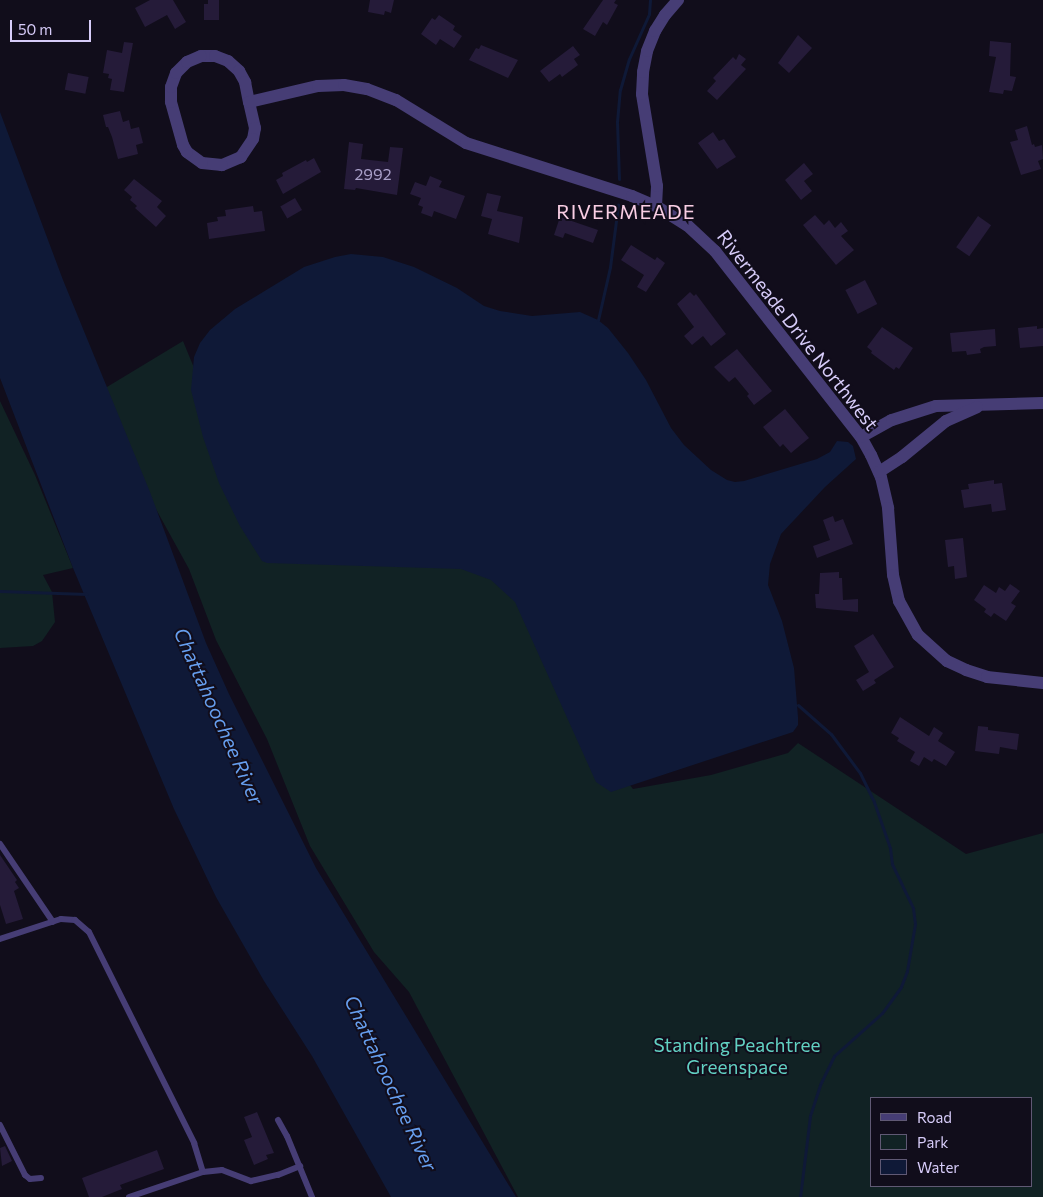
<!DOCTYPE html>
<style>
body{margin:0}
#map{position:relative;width:1043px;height:1197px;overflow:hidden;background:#110d1b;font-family:Commissioner,sans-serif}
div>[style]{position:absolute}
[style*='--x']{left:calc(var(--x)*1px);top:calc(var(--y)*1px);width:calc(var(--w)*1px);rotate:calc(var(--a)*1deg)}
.green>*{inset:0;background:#112224}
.water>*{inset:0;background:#0f1937}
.stream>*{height:3px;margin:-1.5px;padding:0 1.5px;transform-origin:1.5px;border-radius:1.5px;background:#0f1937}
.building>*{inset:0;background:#251b39;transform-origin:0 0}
.lane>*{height:6px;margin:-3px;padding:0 3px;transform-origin:3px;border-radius:3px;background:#463d75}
.street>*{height:12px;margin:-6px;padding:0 6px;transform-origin:6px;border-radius:6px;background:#463d75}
span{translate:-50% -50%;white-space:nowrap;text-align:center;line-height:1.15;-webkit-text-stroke:4px #110d1b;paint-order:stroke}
.number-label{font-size:16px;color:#aaa0c9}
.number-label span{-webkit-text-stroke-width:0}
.street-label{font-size:19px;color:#d7ccf9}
.park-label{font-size:19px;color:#62d0c2}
.neighbourhood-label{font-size:20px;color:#f9cee4;letter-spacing:1px}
.water-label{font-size:20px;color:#669eee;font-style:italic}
.legend{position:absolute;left:870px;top:1097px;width:162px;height:90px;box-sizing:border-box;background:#110d1b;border:1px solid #605974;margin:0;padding:6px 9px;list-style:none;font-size:15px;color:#d7ccf9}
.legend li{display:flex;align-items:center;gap:10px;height:25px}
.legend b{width:25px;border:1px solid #605974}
.scale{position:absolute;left:10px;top:20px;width:81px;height:22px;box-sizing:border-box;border:2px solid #d7ccf9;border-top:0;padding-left:6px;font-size:15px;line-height:18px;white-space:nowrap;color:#d7ccf9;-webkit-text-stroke:4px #110d1b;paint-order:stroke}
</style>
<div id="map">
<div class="green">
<i style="clip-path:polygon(evenodd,183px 341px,257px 521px,454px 563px,512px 584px,554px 683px,633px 789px,711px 775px,788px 753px,798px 743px,966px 854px,1043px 833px,1043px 1197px,518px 1197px,409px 992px,374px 952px,310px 846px,267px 739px,216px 640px,189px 569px,146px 491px,102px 390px,183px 341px,872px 1098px,1032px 1098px,1032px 1186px,872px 1186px,872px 1098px)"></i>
<i style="clip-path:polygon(0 401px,35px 475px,73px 568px,43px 575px,52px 592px,55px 622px,42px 641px,33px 646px,0 648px)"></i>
</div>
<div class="water">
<i style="clip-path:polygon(0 112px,63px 280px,150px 492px,206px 643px,229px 694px,316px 868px,516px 1197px,391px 1197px,312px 1056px,264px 981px,216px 897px,174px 809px,73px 568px,0 378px)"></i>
<i style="clip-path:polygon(351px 254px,383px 257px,414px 267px,457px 288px,484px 306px,500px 311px,532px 316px,580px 312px,598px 320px,608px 328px,628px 353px,646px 380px,671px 428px,684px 445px,711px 470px,727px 480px,735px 482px,744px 481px,817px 459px,830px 452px,837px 441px,848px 442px,853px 446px,856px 459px,825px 487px,781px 534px,770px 564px,768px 585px,782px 621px,794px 668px,798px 717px,798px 725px,793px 732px,611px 792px,596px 782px,515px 602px,491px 580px,461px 569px,267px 563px,262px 561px,240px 526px,219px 483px,203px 437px,191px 390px,194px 357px,200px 343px,210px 330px,235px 309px,304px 267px,335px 257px)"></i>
</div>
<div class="stream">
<i style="--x:619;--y:179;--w:57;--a:-92"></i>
<i style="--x:617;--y:122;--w:32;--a:-85"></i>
<i style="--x:620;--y:90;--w:32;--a:-74"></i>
<i style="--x:629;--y:59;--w:49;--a:-66"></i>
<i style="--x:649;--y:14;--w:14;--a:-86"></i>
<i style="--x:598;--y:320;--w:54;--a:-77.2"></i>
<i style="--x:610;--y:267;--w:63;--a:-82.6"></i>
<i style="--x:0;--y:591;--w:87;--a:2"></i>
<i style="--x:798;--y:705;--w:44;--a:41.3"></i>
<i style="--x:831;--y:734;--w:49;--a:53.4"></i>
<i style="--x:860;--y:773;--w:32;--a:64"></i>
<i style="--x:874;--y:802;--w:49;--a:70.8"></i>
<i style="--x:890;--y:848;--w:16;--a:83"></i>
<i style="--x:892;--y:864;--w:49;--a:64.5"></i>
<i style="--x:913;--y:908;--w:16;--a:83"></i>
<i style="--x:915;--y:924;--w:48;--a:99.7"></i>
<i style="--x:907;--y:971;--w:17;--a:111"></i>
<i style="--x:901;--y:987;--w:32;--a:126"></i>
<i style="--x:882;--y:1013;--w:64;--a:138.1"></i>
<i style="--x:834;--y:1056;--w:32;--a:116"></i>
<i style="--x:820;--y:1085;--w:33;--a:108"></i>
<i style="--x:810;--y:1116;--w:82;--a:97"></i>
</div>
<div class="building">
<i style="clip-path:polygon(150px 0,173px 0,186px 22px,175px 29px,167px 15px,145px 27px,135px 8px)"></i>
<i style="clip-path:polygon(208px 0,219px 0,219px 20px,204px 20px,204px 4px,208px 4px)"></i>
<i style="clip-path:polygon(370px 0,394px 0,391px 13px,385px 11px,384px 15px,368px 12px)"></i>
<i style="clip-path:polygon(603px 0,616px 0,614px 3px,618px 5px,607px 25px,603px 22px,595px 36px,583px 29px)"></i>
<i style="clip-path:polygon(439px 15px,455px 26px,453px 30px,462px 36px,454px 48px,440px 39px,436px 45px,421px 34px,432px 18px,435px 20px)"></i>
<i style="clip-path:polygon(798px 35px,812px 48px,789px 73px,778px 63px)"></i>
<i style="clip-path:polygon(990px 41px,1011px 43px,1010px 76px,1016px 77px,1012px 91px,1004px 90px,1003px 94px,989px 92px,996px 57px,989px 56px)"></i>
<i style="clip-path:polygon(124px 42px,133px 43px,124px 92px,110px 90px,112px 79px,108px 78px,109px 74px,103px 73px,107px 50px,122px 53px)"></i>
<i style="clip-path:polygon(481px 45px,518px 60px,508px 78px,469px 60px,476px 48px,479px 49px)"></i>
<i style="clip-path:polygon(573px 46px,580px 55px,574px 59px,578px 65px,562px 77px,560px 74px,549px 82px,540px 71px)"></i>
<i style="clip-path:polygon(739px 54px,746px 59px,741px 65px,746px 69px,717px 100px,707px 91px,716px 81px,713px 78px,733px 57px,736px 60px)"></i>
<i style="left:68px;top:73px;width:21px;height:17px;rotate:11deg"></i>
<i style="clip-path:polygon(120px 111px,123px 122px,129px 120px,131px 129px,139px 127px,143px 143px,136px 145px,138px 154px,118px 159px,112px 137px,108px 127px,106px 127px,103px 115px)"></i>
<i style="clip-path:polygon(1027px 126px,1032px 145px,1034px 144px,1035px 147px,1042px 145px,1043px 159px,1038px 161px,1041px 169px,1021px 175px,1010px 142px,1018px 140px,1015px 130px)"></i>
<i style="clip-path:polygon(713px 132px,719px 141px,724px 139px,736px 157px,717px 169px,698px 143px)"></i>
<i style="clip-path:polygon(349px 142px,363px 144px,361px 159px,388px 162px,390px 147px,403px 148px,397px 195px,356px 188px,355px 190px,344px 189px)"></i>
<i style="clip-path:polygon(314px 158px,321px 172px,283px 194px,276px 180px,283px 176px,282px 173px,306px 160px,307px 162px)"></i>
<i style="clip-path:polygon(804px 163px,813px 174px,804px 181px,812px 191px,801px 200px,785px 180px)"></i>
<i style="clip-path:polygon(430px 176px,442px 181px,439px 187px,465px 196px,456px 219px,434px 211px,432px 217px,421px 213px,423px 207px,418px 205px,421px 198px,410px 194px,415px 182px,426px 186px)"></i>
<i style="clip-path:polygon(134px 179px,162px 201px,157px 207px,166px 216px,156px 227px,135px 208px,137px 206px,130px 200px,132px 197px,124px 190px)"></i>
<i style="clip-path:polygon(487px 193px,501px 196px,497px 211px,523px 217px,519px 243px,488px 234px,492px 219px,481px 216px)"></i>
<i style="left:295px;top:198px;width:14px;height:17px;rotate:60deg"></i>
<i style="clip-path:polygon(253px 206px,254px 212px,262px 211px,265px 231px,209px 239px,207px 223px,218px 221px,217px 217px,226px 216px,225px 210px)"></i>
<i style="clip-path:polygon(815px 215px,824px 225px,829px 220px,835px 228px,841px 222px,848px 231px,841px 236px,854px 250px,836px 265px,803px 225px)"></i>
<i style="left:978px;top:216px;width:16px;height:38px;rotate:35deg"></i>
<i style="clip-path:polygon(560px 217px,598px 230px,593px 243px,565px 233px,563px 238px,554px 235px)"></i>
<i style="clip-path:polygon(631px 245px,655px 260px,657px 257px,665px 263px,646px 292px,637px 287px,644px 275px,621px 260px)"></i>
<i style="left:865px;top:280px;width:27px;height:22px;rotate:63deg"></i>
<i style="clip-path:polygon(690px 292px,694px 296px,696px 294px,726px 334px,711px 346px,703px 336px,692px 345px,684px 336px,694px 327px,677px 304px)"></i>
<i style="clip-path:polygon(1037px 326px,1037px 329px,1043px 328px,1043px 346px,1020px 348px,1018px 328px)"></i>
<i style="clip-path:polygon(882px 327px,913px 348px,899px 369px,896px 367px,894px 370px,871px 353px,872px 351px,867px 347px)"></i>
<i style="clip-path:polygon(995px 329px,996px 346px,984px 347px,980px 349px,981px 353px,967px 355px,966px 351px,952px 352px,950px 333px)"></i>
<i style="clip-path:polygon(737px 349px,772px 391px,754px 405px,747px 396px,749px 394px,735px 377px,729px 382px,714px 367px)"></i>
<i style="clip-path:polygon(785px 409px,809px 438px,791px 453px,783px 444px,780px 447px,763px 427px)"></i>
<i style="clip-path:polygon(994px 480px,994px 484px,1002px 483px,1006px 510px,992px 512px,991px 504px,964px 508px,961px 490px,969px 489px,968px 484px)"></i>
<i style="clip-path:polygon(833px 516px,835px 522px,843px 519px,853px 544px,817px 558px,813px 546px,830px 540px,823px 520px)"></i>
<i style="clip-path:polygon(963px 538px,967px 577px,955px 579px,954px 566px,948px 567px,945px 540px)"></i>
<i style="clip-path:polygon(839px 572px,839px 578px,842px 578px,843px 600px,858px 599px,858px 612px,816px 608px,815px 594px,819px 594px,820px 573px)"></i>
<i style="clip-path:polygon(1010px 584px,1020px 591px,1011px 603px,1016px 606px,1006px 621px,994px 613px,991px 617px,984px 612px,986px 609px,974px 600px,984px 585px,996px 593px,999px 587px,1005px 591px)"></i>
<i style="clip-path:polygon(873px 634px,894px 667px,874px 680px,876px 683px,863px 691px,856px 680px,869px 672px,854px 646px)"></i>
<i style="clip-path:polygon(900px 717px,929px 736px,934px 727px,943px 733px,938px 741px,955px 752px,946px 766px,934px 759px,932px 762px,924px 757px,919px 766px,910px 761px,915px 752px,897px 741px,899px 738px,891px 733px)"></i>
<i style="clip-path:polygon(978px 726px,988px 727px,988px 730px,1019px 734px,1017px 750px,1000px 747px,999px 754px,975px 751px)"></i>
<i style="clip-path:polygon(0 855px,17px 880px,15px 882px,19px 888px,14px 891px,23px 919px,6px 924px,0 905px)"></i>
<i style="clip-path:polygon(257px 1112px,274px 1153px,266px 1155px,268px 1159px,254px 1165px,244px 1140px,252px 1137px,244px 1117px)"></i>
<i style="clip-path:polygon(5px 1146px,12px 1161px,2px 1166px,0 1148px)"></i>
<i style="clip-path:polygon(157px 1150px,164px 1169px,120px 1185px,122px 1189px,102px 1197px,89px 1197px,82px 1178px)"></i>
</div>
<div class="lane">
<i style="--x:0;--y:844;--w:94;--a:55.8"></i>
<i style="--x:0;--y:939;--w:64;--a:-18.2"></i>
<i style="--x:61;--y:919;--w:14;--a:4"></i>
<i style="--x:75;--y:920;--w:18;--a:41"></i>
<i style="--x:89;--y:932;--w:236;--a:63.5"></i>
<i style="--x:194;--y:1143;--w:30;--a:73"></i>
<i style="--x:278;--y:1120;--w:18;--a:61"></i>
<i style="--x:287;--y:1136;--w:66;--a:67.7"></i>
<i style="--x:0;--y:1125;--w:56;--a:63.4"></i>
<i style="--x:25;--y:1175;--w:6;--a:39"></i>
<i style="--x:30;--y:1179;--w:11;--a:-5"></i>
<i style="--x:129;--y:1197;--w:78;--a:-18.7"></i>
<i style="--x:203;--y:1172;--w:19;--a:-6"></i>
<i style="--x:222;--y:1170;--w:31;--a:21"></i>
<i style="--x:251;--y:1181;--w:28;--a:-13"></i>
<i style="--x:278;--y:1175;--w:24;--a:-22"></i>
</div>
<div class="street">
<i style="--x:201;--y:56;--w:14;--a:0"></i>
<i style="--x:215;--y:56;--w:14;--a:21"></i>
<i style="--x:228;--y:61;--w:15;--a:42"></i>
<i style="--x:239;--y:71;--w:13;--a:61"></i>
<i style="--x:245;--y:82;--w:20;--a:79"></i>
<i style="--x:249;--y:102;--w:27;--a:77"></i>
<i style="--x:255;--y:128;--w:11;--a:100"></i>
<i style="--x:253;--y:139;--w:22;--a:124"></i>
<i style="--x:241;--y:157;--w:21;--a:157"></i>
<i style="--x:222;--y:165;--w:20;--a:-174"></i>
<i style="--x:202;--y:163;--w:19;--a:-144"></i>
<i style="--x:187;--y:152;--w:8;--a:-120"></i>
<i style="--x:183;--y:145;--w:45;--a:-105.6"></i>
<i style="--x:171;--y:102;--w:15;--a:-90"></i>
<i style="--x:171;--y:87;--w:15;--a:-70"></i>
<i style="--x:176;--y:73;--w:16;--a:-45"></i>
<i style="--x:187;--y:62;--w:15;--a:-23"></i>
<i style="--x:249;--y:102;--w:71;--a:-13.1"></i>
<i style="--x:318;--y:86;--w:26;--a:-2"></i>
<i style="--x:344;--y:85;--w:23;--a:10"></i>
<i style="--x:367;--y:89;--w:31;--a:21"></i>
<i style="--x:396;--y:100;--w:82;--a:31.6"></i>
<i style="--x:466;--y:143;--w:174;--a:17.7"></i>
<i style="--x:632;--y:196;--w:26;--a:23"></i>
<i style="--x:656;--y:206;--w:36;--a:32"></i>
<i style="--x:687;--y:225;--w:38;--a:43"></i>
<i style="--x:715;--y:251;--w:236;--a:51.9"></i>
<i style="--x:861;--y:437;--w:21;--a:61"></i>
<i style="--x:871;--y:455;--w:24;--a:66"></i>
<i style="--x:881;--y:477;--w:32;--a:77"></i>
<i style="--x:888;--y:508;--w:67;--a:85.7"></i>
<i style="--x:893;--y:575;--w:27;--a:77"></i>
<i style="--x:899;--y:601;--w:39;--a:61"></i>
<i style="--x:918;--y:635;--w:39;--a:42"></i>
<i style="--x:947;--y:661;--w:21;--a:25"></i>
<i style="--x:966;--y:670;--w:22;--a:18"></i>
<i style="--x:987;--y:677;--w:56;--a:6.1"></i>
<i style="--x:656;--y:206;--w:20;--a:-87"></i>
<i style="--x:657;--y:186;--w:93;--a:-99.3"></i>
<i style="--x:642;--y:94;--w:22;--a:-87"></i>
<i style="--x:643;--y:72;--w:21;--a:-79"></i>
<i style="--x:647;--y:51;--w:22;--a:-68"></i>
<i style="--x:655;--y:31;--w:19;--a:-58"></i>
<i style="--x:665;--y:15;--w:20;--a:-49"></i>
<i style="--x:861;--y:437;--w:35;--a:-29"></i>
<i style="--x:892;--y:420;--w:46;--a:-17.7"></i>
<i style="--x:936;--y:406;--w:107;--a:-1.6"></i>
<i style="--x:879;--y:472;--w:27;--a:-33"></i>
<i style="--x:902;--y:457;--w:57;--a:-39.3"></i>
<i style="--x:946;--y:421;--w:34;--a:-24"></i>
</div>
<div class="number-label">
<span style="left:373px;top:174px">2992</span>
</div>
<div class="street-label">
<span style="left:798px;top:330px;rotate:52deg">Rivermeade Drive Northwest</span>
</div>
<div class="park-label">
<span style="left:737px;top:1056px">Standing Peachtree<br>Greenspace</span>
</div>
<div class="neighbourhood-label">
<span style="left:626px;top:211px">RIVERMEADE</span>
</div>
<div class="water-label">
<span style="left:219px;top:716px;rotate:66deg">Chattahoochee River</span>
<span style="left:391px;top:1083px;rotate:65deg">Chattahoochee River</span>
</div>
<ul class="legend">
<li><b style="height:6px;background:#463d75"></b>Road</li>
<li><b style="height:14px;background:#112224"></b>Park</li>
<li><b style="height:14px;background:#0f1937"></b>Water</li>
</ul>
<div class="scale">50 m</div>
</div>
